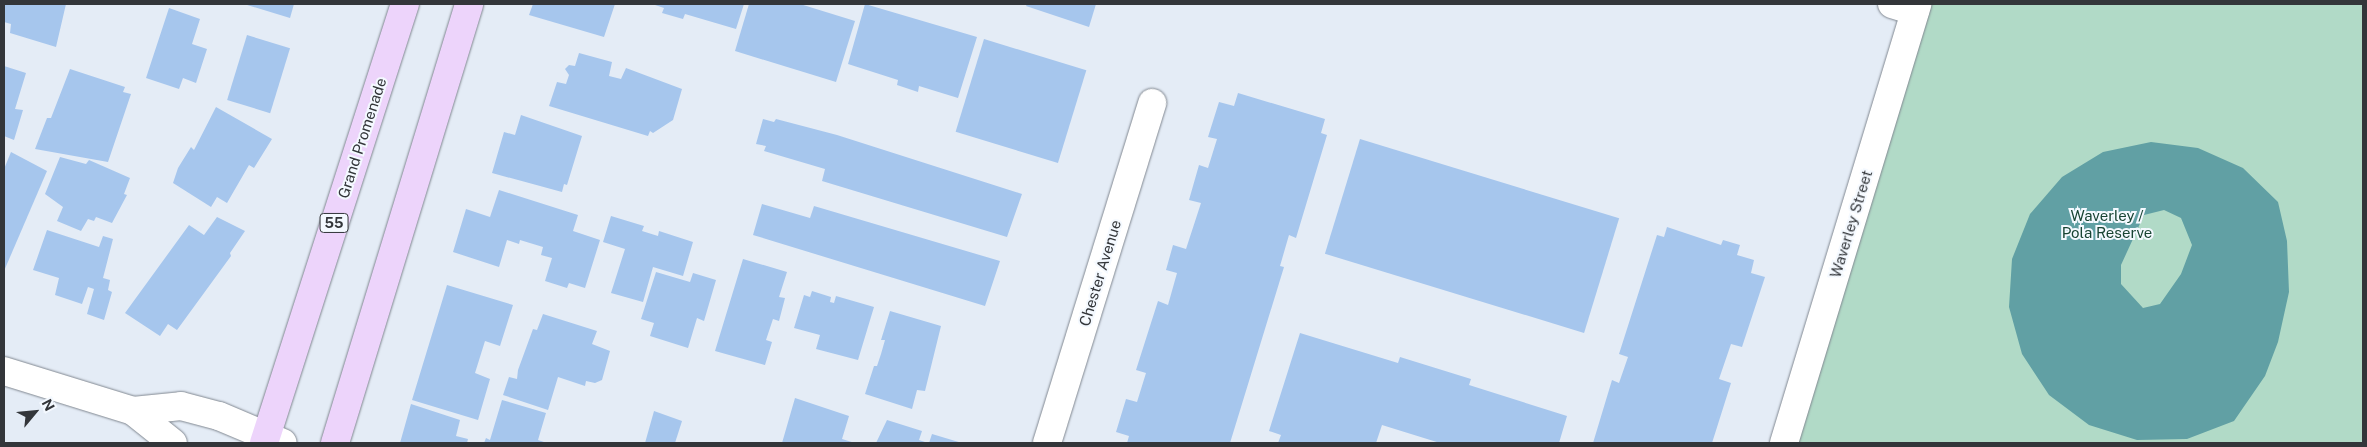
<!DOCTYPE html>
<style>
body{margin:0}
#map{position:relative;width:2367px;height:447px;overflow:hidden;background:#e4ecf6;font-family:"Public Sans",sans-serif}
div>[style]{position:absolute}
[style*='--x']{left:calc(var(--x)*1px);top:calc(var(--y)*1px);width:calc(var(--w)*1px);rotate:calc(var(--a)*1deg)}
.green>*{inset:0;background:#b1dac7}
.water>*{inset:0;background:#61a0a4}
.building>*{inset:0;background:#a6c6ed;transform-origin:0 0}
.roads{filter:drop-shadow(0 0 1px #818891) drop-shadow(0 0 1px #818891)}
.minor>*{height:28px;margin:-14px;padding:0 14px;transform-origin:14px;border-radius:14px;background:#fff}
.major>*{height:28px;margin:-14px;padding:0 14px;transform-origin:14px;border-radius:14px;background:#edd4fb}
span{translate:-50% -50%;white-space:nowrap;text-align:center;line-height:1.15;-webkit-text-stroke:4px #f4f9ff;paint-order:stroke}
.shield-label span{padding:1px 4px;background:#f4f9ff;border:1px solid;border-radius:4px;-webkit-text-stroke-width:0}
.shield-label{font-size:14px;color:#33363a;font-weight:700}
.street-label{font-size:15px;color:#33363a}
.park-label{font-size:15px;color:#184433}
.frame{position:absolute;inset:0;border:5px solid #33363a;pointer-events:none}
.north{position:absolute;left:10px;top:387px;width:50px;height:50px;-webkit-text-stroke:4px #f4f9ff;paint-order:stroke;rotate:62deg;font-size:14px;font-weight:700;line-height:20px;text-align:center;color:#33363a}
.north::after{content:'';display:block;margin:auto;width:18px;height:22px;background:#33363a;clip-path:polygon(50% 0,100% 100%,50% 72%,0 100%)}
</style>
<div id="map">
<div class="green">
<i style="clip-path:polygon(1917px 4px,2363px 4px,2363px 443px,1784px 443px)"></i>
</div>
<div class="water">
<i style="clip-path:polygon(evenodd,2151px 142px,2198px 148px,2243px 168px,2278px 202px,2287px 241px,2289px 292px,2278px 342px,2265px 376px,2234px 421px,2187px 439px,2137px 440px,2089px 425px,2049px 395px,2022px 354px,2009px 307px,2012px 259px,2030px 214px,2062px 177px,2103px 152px,2151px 142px,2164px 210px,2181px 218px,2192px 245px,2181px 274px,2160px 304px,2143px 308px,2121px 284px,2121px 265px,2144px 215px,2164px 210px)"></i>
</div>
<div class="building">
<i style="clip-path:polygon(4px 4px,66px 4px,56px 47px,10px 33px,11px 24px,4px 22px)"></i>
<i style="clip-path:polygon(244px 4px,294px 4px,290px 18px)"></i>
<i style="clip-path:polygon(533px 4px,615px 4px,604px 37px,529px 15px)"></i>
<i style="clip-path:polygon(652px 4px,744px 4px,736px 29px,685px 14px,683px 19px,662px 13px,664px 8px)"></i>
<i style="clip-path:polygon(749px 4px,800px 4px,855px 21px,836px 82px,735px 51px)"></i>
<i style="clip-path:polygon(865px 4px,977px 37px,958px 98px,919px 86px,918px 92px,897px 85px,898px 80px,848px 64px)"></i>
<i style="clip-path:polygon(1027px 4px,1096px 4px,1089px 27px,1026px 6px)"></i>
<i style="clip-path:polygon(169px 8px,200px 19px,192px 44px,207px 49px,196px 83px,183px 78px,179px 89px,146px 78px)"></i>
<i style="left:247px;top:35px;width:45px;height:68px;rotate:17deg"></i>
<i style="left:984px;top:39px;width:107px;height:97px;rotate:17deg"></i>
<i style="clip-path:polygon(579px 53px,612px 62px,609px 76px,621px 79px,626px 68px,682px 89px,673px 120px,653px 133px,650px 131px,648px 136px,549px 106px,557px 82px,566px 84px,569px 75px,565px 69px,569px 65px,575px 66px)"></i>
<i style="clip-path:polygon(4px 66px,26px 73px,15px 109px,23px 110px,14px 140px,4px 136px)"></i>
<i style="clip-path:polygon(70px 69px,125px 87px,123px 92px,131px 94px,108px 162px,35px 149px,47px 118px,51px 118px)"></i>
<i style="clip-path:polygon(1238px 93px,1325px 119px,1321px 133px,1327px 135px,1296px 238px,1289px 235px,1280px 266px,1284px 267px,1230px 443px,1127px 443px,1129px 436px,1116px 432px,1126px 399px,1137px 402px,1146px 373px,1136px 370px,1158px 301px,1168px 305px,1177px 273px,1166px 270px,1173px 245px,1186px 249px,1201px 203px,1189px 200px,1199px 165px,1208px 168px,1217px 139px,1208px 137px,1219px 102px,1234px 106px)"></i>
<i style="clip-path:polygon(216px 107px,272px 139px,254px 168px,249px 165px,227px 203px,217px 197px,211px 207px,173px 183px,178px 168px,191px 147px,194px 150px)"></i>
<i style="clip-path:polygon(521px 115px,582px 136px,567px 185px,564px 184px,562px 192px,492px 173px,504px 132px,515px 135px)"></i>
<i style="clip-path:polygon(763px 119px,774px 122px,776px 119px,837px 135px,1022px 194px,1007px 237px,822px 181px,825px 169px,764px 151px,766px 146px,756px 144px)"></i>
<i style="left:1360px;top:139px;width:271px;height:120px;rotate:17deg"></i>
<i style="clip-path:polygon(11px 152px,47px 171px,4px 271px,4px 169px)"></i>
<i style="clip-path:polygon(60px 157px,86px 164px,89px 160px,130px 178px,124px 194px,127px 195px,112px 223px,96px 217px,94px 221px,88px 219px,81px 231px,57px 221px,63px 207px,45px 194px)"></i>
<i style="clip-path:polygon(499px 190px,578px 215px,573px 231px,600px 240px,585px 288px,569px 283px,567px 288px,545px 281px,552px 258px,541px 255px,543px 247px,520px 240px,519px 244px,507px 240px,499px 267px,453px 252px,466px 209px,490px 217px)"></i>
<i style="clip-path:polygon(762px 204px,810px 218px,814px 206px,1000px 261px,985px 306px,753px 235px)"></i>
<i style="clip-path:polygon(611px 216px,644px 226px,642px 231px,658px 236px,659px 231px,693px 242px,683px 276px,653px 267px,643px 302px,611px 293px,625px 249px,603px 242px)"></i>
<i style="clip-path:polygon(217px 217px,245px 231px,230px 253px,231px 256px,177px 330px,168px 324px,160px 336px,125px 313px,189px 225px,204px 235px)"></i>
<i style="clip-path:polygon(1667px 227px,1721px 245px,1723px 240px,1740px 245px,1737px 255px,1754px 260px,1751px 273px,1765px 277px,1742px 347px,1731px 344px,1719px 379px,1731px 383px,1712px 443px,1593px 443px,1612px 380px,1619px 383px,1628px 357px,1619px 354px,1657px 235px,1664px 237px)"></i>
<i style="clip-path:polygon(47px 230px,99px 247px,103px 236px,113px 239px,103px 278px,110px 280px,108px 290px,112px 292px,104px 320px,87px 314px,94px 289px,88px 287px,82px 304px,55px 295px,59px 278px,33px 270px)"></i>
<i style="clip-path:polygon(743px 259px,787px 272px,779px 297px,785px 298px,779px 321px,773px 319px,766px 340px,772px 342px,765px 365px,715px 351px)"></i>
<i style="clip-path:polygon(656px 272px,690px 282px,693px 273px,716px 280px,704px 321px,697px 318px,688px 348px,650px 336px,654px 323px,641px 319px)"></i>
<i style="clip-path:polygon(447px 285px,513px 305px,500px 346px,485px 341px,475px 373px,490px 379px,478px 420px,412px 400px)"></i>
<i style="clip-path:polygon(812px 291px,831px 297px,830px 302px,834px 303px,836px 296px,874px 307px,858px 360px,816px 349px,820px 335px,794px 328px,804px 295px,810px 297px)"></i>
<i style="clip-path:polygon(890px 311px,941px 326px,925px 391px,917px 390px,912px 409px,865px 394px,874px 366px,877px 366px,881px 354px,885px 340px,881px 340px)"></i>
<i style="clip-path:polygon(543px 314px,597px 331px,592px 344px,610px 351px,602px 380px,595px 383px,586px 381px,585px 386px,558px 377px,548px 410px,503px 395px,509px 377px,517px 379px,518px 370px,533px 329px,537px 330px)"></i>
<i style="clip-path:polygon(1300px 333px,1398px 363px,1400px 357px,1471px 379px,1469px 385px,1567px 416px,1559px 443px,1440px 443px,1382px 425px,1376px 443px,1278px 443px,1281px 435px,1269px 431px)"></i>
<i style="clip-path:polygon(795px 398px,849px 416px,842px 439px,855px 443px,782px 443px)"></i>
<i style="clip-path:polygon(502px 400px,546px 413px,538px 440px,547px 443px,484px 443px,486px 438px,490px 440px)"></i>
<i style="clip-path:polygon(411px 404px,460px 420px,456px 436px,468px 439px,467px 443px,400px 443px)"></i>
<i style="clip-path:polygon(654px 411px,682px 421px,675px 443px,645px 443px)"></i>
<i style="clip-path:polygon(887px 420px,922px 431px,919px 440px,928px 443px,876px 443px)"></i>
<i style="clip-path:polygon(932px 434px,962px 443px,929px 443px)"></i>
</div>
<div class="roads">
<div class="minor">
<i style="--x:1892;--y:4;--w:24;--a:17"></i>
<i style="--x:4;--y:371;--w:135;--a:17.2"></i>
<i style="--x:133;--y:411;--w:51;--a:38.7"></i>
<i style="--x:133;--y:411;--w:48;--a:-5.9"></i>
<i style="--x:181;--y:406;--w:39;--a:15"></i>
<i style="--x:219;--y:416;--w:69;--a:22.9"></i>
<i style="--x:1047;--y:443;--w:356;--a:-72.8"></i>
<i style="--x:1784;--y:443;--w:459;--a:-73.1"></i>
</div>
<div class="major">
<i style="--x:264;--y:443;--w:461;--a:-72.2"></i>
<i style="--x:335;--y:443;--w:459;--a:-73"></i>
</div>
</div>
<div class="shield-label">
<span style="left:334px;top:223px">55</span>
</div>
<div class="street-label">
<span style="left:362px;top:138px;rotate:-72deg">Grand Promenade</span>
<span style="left:1851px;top:224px;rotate:-73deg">Waverley Street</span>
<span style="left:1100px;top:273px;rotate:-73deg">Chester Avenue</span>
</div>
<div class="park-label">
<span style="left:2107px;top:224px">Waverley /<br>Pola Reserve</span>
</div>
<div class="frame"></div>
<div class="north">N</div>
</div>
